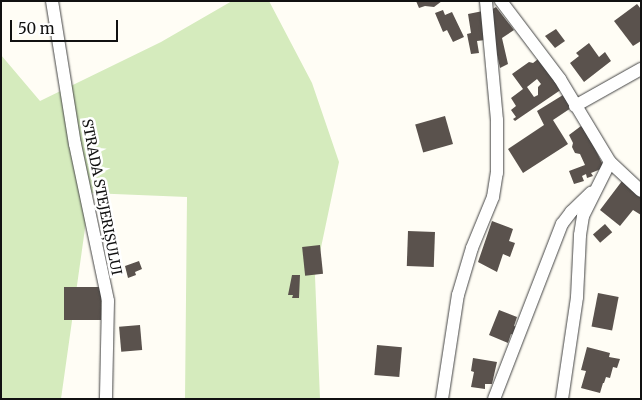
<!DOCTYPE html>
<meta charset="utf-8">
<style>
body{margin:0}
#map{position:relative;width:642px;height:400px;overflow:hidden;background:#fffdf5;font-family:Merriweather,serif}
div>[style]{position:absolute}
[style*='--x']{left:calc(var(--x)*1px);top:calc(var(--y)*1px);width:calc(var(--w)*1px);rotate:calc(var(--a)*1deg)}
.green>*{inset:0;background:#d5ebbd}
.building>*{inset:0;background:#5a524d;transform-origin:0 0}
.roads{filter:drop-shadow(0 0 1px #444) drop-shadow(0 0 1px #444)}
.minor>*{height:12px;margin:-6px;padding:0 6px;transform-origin:6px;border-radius:6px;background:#fff}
span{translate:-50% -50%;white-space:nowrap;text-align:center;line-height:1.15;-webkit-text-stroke:5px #fff;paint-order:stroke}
.street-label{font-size:14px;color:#111}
.frame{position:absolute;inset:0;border:2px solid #111;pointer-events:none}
.scale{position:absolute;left:10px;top:20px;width:108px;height:22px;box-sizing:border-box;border:2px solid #111;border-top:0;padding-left:6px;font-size:15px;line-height:18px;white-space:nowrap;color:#111;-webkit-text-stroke:4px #fff;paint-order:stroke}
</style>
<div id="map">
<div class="green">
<i style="clip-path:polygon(232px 1px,269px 1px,312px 83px,339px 162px,315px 276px,320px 399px,185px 399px,187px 197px,90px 193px,61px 399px,1px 399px,1px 55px,40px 101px,161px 42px)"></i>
</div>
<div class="building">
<i style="clip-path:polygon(416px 1px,442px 1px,434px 7px,425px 6px,419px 8px)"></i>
<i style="clip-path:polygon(637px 4px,641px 9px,641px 41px,633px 46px,614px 21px)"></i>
<i style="clip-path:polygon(496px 7px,514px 30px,502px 38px,508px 64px,500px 68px,491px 27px,491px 10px)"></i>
<i style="clip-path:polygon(443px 10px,445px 15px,452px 12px,464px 37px,453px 42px,447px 30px,443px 32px,435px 13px)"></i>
<i style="clip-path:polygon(483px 11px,485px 40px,477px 41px,479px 53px,471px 54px,467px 34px,471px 33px,468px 14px)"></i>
<i style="clip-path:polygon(556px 29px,565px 41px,555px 48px,545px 36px)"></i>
<i style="clip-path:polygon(589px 43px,599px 57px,605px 52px,611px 61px,584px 82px,570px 63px,579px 56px,576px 53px)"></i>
<i style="clip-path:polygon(evenodd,542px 56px,562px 89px,515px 121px,513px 119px,516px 117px,511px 110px,516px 106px,511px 98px,523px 89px,512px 74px,529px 62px,533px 63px,542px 56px,537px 79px,541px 84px,538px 87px,538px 95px,534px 97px,527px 87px,537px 79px)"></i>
<i style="clip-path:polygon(563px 95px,571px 108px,553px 120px,568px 144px,523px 173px,508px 149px,544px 125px,537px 111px)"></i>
<i style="left:445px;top:116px;width:29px;height:31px;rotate:74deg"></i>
<i style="clip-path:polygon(581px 126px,586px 130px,603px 165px,601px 169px,591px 173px,593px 176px,587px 178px,586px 174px,582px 176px,584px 181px,574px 184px,569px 171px,585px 165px,580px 154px,575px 153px,572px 147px,573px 143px,569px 135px)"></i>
<i style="clip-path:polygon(622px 181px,641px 198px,641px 215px,633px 210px,620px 226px,600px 210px)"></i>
<i style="clip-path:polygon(492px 221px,513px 229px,509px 241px,515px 243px,510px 257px,503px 254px,497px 272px,478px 262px)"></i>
<i style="left:605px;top:224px;width:11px;height:16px;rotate:49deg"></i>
<i style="left:408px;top:231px;width:27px;height:35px;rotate:2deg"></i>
<i style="left:320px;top:245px;width:29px;height:18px;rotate:84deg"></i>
<i style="clip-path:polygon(139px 261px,142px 269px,135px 272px,136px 275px,128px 278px,125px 266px)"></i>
<i style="clip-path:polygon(292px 275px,300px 275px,299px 298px,292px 298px,293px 295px,288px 295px)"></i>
<i style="left:64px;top:287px;width:37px;height:33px"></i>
<i style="left:598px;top:293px;width:21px;height:34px;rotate:11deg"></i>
<i style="clip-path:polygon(499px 310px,517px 317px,514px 326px,517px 327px,514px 335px,511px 334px,508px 343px,489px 335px)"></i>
<i style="left:140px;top:325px;width:25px;height:21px;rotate:85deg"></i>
<i style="left:377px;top:345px;width:25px;height:30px;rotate:5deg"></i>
<i style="clip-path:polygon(587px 347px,610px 353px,609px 357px,620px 359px,617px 368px,613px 367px,610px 378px,606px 377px,604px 383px,603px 383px,600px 393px,581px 388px,586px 371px,581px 370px)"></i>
<i style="clip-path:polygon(473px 358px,497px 362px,492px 384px,485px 384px,485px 389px,471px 387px,474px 372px,471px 371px)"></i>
</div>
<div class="roads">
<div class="minor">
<i style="--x:52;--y:1;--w:145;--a:80.9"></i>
<i style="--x:75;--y:144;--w:160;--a:78.1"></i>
<i style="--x:108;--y:301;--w:98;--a:91.2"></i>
<i style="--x:501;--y:1;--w:98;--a:52.9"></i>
<i style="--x:560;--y:79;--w:97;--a:58.9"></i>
<i style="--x:610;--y:162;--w:42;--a:43.1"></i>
<i style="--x:575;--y:106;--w:76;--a:-29.3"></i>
<i style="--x:442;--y:399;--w:105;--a:-81.3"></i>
<i style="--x:458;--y:295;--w:49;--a:-73.4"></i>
<i style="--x:472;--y:248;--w:55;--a:-67.6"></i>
<i style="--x:493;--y:197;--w:24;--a:-81"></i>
<i style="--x:497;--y:173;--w:53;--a:-90"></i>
<i style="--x:497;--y:120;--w:120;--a:-95.3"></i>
<i style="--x:494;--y:399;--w:188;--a:-68.8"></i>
<i style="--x:562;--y:224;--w:15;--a:-53"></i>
<i style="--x:571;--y:212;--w:28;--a:-44"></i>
<i style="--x:562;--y:399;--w:103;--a:-81.6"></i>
<i style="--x:577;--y:297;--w:62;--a:-87.2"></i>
<i style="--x:580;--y:235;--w:19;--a:-81"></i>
<i style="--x:583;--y:216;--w:60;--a:-63.4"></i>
</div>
</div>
<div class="street-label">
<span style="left:102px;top:197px;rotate:79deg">STRADA STEJERIȘULUI</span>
</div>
<div class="frame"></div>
<div class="scale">50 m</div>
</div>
